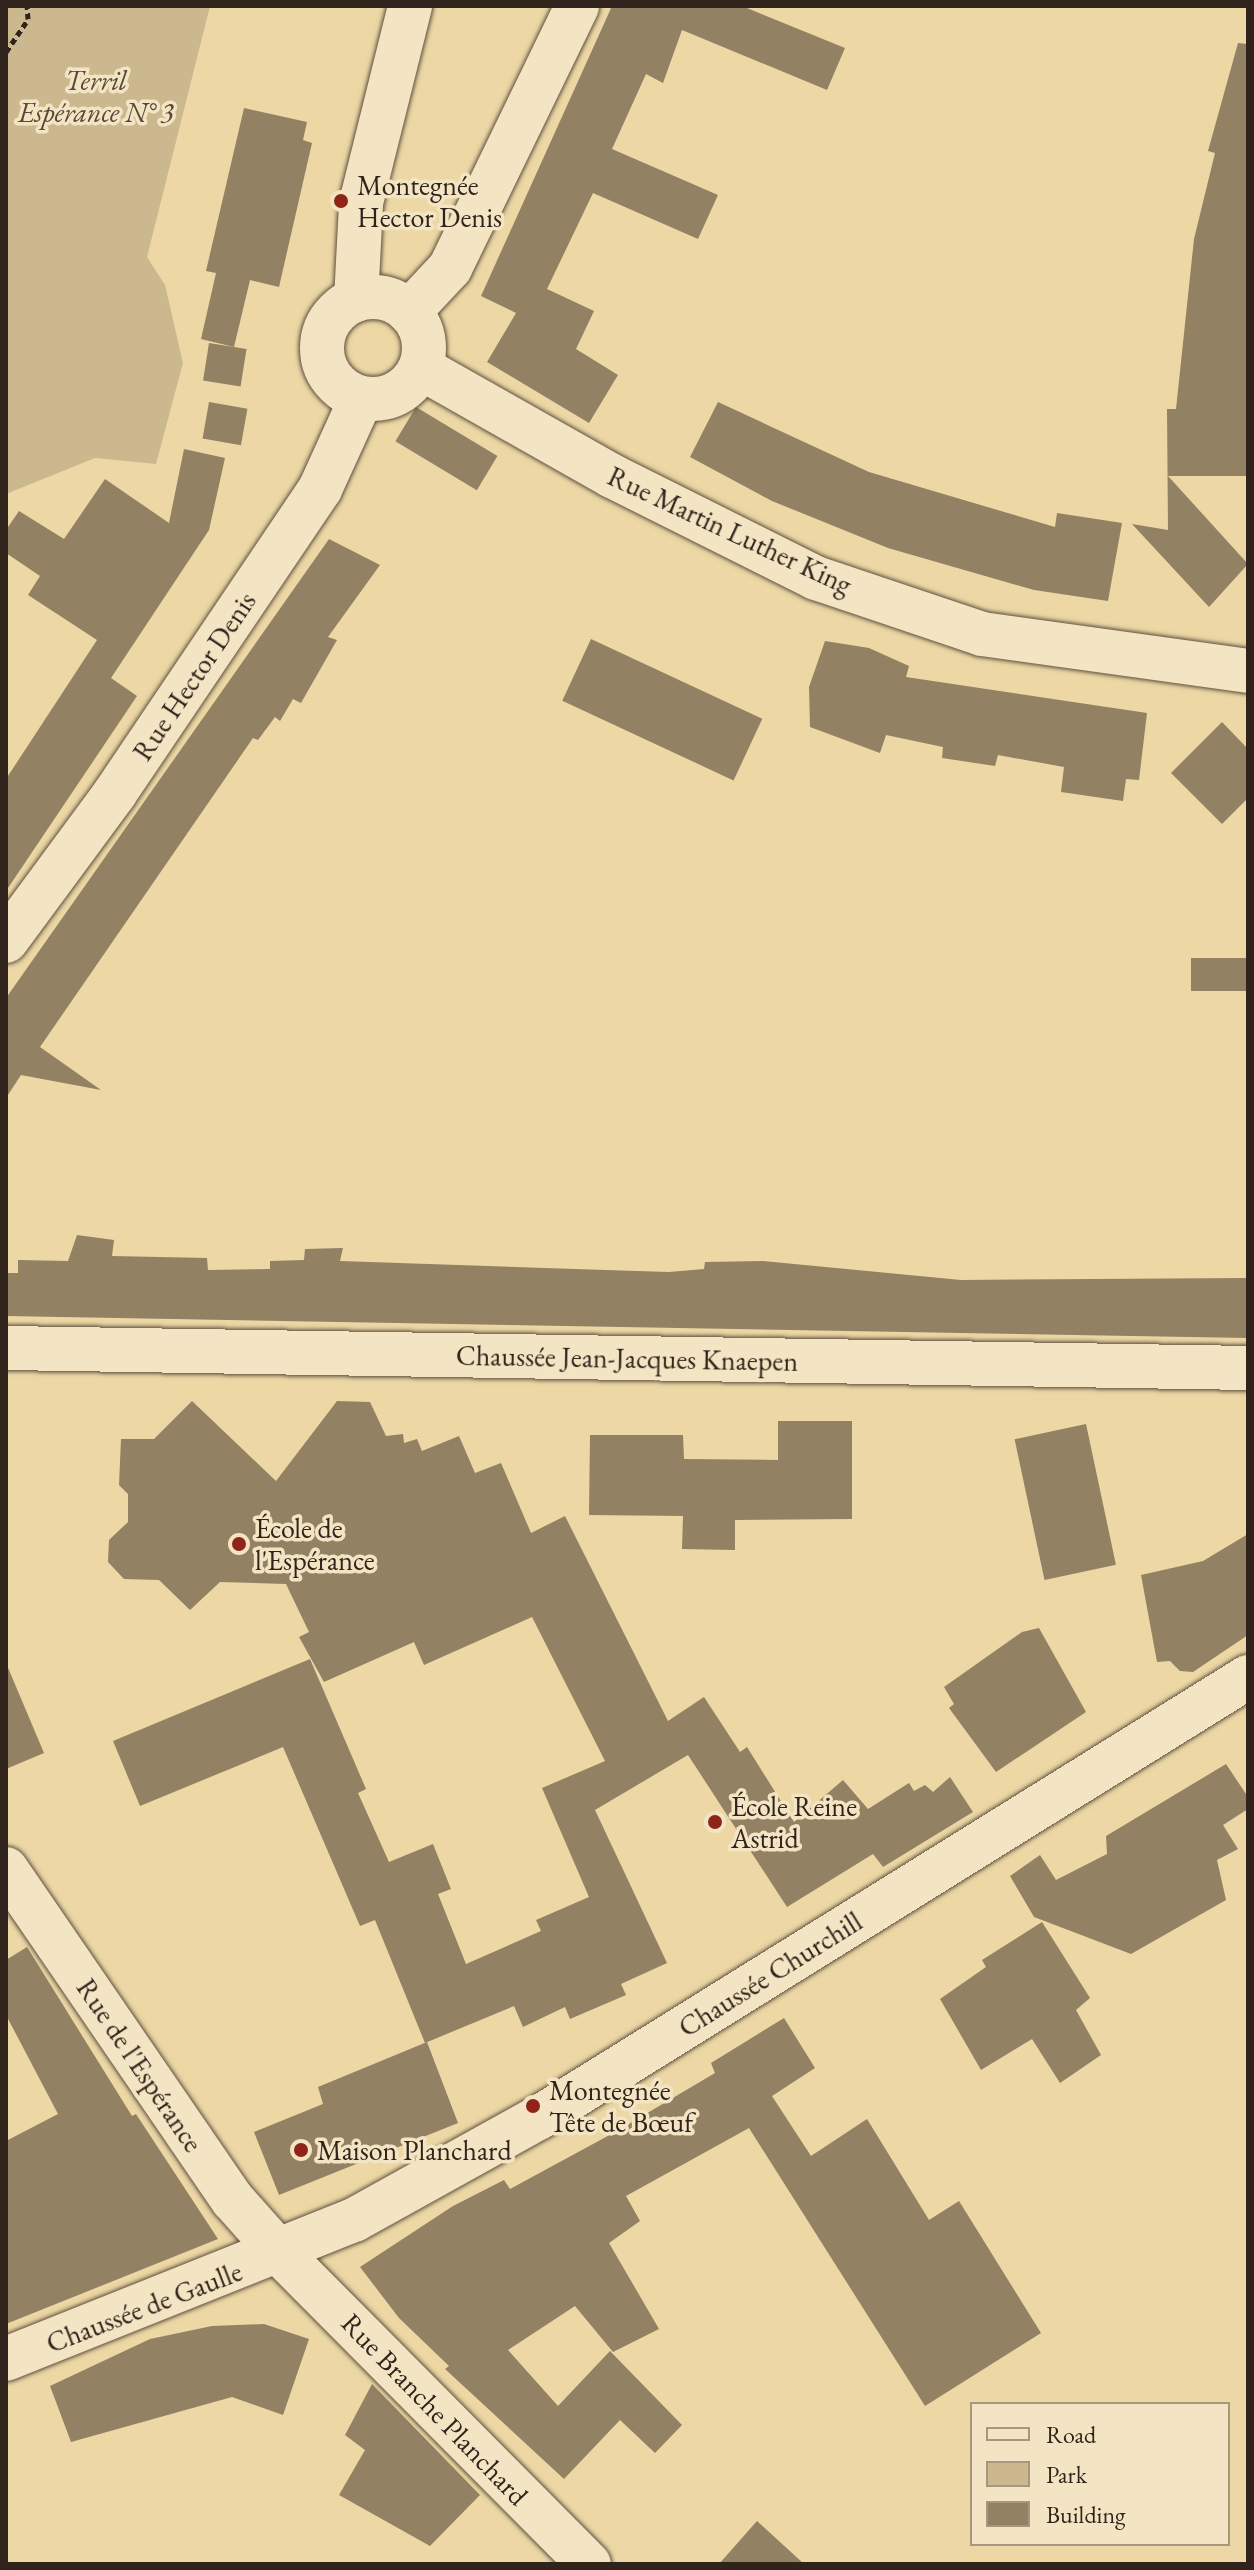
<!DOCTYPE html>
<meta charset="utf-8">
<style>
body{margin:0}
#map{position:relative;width:1254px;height:2570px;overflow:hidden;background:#ecd7a5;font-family:"EB Garamond",serif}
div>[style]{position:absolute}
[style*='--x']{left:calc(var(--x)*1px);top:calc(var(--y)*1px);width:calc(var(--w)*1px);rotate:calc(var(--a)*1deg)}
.green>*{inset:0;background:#ccb88e}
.building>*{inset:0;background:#928163;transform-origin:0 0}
.path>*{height:5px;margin-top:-2.5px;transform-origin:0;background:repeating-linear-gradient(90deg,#30231b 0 6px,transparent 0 10px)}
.roads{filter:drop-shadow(0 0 2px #5f503e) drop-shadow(0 0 2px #5f503e)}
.minor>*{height:44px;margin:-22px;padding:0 22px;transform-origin:22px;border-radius:22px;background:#f3e5c4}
.tertiary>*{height:44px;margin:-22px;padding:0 22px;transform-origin:22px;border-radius:22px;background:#f3e5c4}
.tertiary>.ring{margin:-22px;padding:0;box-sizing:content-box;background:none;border:44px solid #f3e5c4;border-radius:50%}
.secondary>*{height:44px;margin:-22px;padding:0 22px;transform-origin:22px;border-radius:22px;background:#f3e5c4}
.dots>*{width:22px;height:22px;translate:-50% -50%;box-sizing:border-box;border:4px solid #f3e5c4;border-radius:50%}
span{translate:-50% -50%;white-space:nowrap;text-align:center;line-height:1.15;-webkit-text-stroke:7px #f3e5c4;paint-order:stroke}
.park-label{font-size:28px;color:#574838;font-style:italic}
.poi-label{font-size:28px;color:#30231b}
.left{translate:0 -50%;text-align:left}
.street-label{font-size:28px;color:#30231b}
.frame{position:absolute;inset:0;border:8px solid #30231b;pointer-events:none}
.legend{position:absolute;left:970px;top:2402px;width:260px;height:144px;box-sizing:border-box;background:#f3e5c4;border:2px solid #a59780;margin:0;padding:10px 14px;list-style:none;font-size:24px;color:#30231b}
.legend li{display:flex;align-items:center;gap:16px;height:40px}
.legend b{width:40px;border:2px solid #a59780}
</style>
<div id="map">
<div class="green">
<i style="clip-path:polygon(6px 6px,210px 6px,147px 257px,165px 285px,183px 363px,156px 464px,95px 458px,6px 494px)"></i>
</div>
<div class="building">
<i style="clip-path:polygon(612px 6px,742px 6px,845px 48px,827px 90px,682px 30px,663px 83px,646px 74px,612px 149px,718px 195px,698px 239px,593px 193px,547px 289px,594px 311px,576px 349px,618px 375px,589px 423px,487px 362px,516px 313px,481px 296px)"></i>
<i style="clip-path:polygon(1238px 43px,1248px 44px,1247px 476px,1168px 476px,1248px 564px,1209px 607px,1132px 524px,1168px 530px,1167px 409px,1176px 409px,1194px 239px,1215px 153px,1208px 151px)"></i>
<i style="clip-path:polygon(244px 108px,307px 122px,303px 140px,312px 143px,279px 287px,250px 280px,234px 347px,201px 339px,216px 273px,206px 271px)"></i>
<i style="left:209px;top:343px;width:38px;height:38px;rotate:9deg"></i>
<i style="left:209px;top:402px;width:39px;height:37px;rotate:10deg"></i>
<i style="clip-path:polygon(718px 402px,869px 472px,1055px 527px,1057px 513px,1122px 523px,1108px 601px,1034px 590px,888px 548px,772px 501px,690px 457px)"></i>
<i style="left:416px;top:407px;width:95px;height:40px;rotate:31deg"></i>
<i style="clip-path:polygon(184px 449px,225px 458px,209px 530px,111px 678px,137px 696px,6px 891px,6px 779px,97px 640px,28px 595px,40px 576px,6px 553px,6px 530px,19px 511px,64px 539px,105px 479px,169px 523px)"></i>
<i style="clip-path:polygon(329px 539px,380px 565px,328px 637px,337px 640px,301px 703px,293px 699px,280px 721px,275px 717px,258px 740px,253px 738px,40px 1047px,101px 1090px,21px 1075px,6px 1098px,6px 998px)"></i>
<i style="left:591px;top:639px;width:189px;height:68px;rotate:25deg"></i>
<i style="clip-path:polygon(825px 641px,869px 648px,909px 666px,906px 677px,1147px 713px,1139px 780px,1126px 779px,1123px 801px,1061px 792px,1064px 767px,998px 755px,995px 766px,942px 758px,943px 747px,886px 735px,880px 753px,810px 727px,809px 687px)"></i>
<i style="clip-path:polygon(1222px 722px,1248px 749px,1248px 798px,1222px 824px,1171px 773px)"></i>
<i style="left:1248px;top:958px;width:33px;height:57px;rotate:90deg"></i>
<i style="clip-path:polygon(77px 1235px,114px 1240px,112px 1256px,207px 1258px,208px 1270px,270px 1269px,270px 1261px,304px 1260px,305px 1249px,343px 1248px,340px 1261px,605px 1270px,669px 1272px,704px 1269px,705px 1262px,763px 1261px,961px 1280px,1248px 1278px,1248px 1338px,6px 1316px,6px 1273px,18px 1273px,18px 1260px,68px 1261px)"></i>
<i style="clip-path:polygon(192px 1401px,276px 1481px,337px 1401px,370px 1402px,386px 1436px,403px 1434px,404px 1443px,417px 1439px,422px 1451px,459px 1436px,475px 1473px,501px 1463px,531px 1533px,565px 1516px,668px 1721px,704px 1697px,740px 1752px,747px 1747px,794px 1822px,843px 1780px,868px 1809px,909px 1783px,914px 1791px,925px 1785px,933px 1792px,950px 1777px,973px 1812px,883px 1867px,873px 1854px,787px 1907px,688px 1755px,595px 1810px,667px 1963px,621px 1984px,626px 1995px,570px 2019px,565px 2007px,523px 2027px,514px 2006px,425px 2043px,375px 1920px,360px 1926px,283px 1747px,140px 1806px,113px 1741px,310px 1659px,366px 1789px,358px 1793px,389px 1862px,433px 1844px,451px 1889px,438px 1894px,466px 1964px,541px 1931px,536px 1920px,589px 1897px,542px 1788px,605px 1761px,532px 1617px,424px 1665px,414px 1642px,324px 1682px,299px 1637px,309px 1632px,286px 1584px,220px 1582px,190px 1610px,159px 1580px,124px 1579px,108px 1562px,109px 1540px,128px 1522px,128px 1494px,119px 1485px,121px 1439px,154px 1439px)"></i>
<i style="clip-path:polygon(778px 1421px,852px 1421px,852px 1519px,735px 1520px,735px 1550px,682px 1549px,683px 1516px,589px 1515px,590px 1435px,683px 1435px,684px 1459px,778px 1460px)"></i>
<i style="left:1086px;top:1424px;width:144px;height:73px;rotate:78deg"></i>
<i style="clip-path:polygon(1248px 1534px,1248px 1635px,1193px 1672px,1180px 1671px,1170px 1661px,1157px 1662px,1141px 1575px,1203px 1561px)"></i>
<i style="clip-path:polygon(1039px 1628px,1086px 1712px,996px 1772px,949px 1708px,954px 1704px,944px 1687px,1022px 1632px)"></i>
<i style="clip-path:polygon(6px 1663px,44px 1753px,6px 1769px)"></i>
<i style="clip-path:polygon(1226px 1764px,1248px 1797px,1248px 1809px,1223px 1825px,1238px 1849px,1217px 1860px,1226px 1900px,1131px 1954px,1034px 1917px,1010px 1876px,1040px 1855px,1056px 1880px,1107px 1854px,1106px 1836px)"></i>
<i style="clip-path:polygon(1042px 1922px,1090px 1998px,1076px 2010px,1101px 2055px,1060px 2083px,1032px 2039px,981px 2070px,940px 1999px,986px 1967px,982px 1960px)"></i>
<i style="clip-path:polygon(27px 1947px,132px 2116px,136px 2114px,218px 2239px,6px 2324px,6px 2141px,58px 2114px,6px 2015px,6px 1960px)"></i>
<i style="clip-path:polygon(784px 2018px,815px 2068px,772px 2096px,811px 2156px,867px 2119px,929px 2220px,959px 2201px,1041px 2333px,925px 2406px,749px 2128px,626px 2196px,640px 2221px,609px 2243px,659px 2329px,613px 2352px,575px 2306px,508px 2350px,558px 2406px,610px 2351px,682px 2425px,655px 2453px,620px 2420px,564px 2479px,445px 2369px,449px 2366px,399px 2318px,360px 2267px,453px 2206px,504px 2180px,510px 2189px,617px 2131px,715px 2073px,711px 2063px)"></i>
<i style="clip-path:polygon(427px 2042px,458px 2123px,279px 2195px,254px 2132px,323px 2104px,318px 2087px)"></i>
<i style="clip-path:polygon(264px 2324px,309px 2339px,283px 2415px,232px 2397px,71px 2442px,50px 2386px,150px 2339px,212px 2326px)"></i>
<i style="clip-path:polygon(372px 2384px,480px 2495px,430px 2546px,339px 2495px,365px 2450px,345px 2435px)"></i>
<i style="clip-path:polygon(757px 2521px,804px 2564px,719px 2564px)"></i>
</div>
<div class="path">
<i style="--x:6;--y:52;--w:40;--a:-56"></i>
<i style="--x:28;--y:19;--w:13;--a:-94"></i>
</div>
<div class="roads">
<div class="minor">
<i style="--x:409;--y:312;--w:60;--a:-47"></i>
<i style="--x:450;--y:268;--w:291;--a:-64.1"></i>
<i style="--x:421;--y:368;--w:219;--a:29.5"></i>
<i style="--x:612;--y:476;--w:228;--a:26.6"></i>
<i style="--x:816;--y:578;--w:175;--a:18.6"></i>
<i style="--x:982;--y:634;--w:269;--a:7.9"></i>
<i style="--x:6;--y:1348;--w:1242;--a:0.92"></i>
</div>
<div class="tertiary">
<i class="ring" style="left:322px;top:297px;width:58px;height:58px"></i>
<i style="--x:356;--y:300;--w:97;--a:-87"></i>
<i style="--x:361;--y:203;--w:203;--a:-76"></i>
<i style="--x:6;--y:941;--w:184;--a:-53.6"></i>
<i style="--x:115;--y:793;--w:367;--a:-56"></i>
<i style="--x:320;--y:489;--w:99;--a:-65.5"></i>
<i style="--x:6;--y:1869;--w:401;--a:55.6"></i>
<i style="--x:233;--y:2200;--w:72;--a:48.4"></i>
</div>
<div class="secondary">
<i style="--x:281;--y:2254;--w:437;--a:45.2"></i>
<i style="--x:6;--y:2359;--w:375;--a:-21.8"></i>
<i style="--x:354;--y:2220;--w:213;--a:-29"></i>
<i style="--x:540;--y:2117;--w:834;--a:-31.86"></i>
</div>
</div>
<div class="dots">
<i style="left:341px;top:201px;background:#8f2418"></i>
<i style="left:239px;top:1544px;background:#8f2418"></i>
<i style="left:715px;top:1822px;background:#8f2418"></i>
<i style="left:533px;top:2106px;background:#8f2418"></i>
<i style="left:301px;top:2150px;background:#8f2418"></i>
</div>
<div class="park-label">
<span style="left:96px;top:96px">Terril<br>Espérance N° 3</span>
</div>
<div class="poi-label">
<span class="left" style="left:357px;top:201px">Montegnée<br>Hector Denis</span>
<span class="left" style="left:255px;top:1544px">École de<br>l'Espérance</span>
<span class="left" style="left:731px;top:1822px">École Reine<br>Astrid</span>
<span class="left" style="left:549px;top:2106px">Montegnée<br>Tête de Bœuf</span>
<span class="left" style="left:317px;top:2150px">Maison Planchard</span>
</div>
<div class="street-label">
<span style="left:730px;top:530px;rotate:25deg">Rue Martin Luther King</span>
<span style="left:194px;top:676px;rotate:-56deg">Rue Hector Denis</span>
<span style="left:627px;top:1358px;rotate:1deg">Chaussée Jean-Jacques Knaepen</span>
<span style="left:770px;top:1974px;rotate:-32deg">Chaussée Churchill</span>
<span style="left:140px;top:2065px;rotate:56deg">Rue de l'Espérance</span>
<span style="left:144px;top:2307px;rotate:-21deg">Chaussée de Gaulle</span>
<span style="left:435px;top:2409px;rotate:46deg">Rue Branche Planchard</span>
</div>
<div class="frame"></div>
<ul class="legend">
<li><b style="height:10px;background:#f3e5c4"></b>Road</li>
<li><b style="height:22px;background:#ccb88e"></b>Park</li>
<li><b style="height:22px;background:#928163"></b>Building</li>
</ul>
</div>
